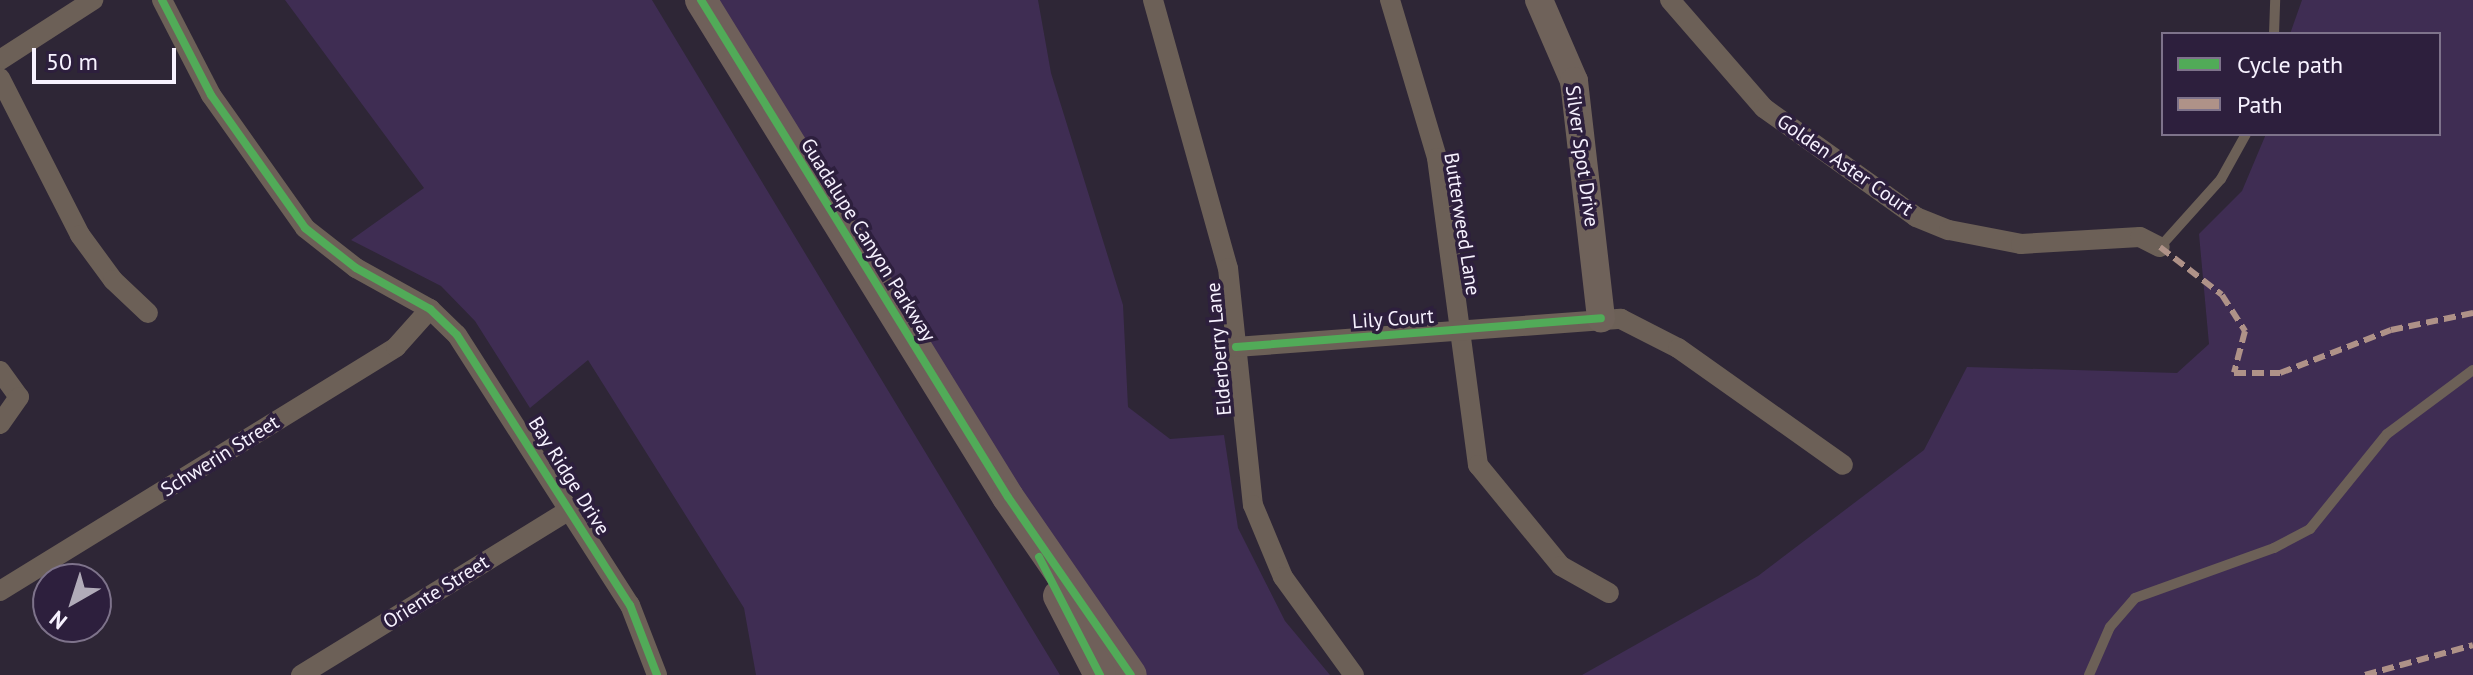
<!DOCTYPE html>
<style>
body{margin:0}
#map{position:relative;width:2473px;height:675px;overflow:hidden;background:#2e2636;font-family:"PT Sans",sans-serif}
div>[style]{position:absolute}
[style*='--x']{left:calc(var(--x)*1px);top:calc(var(--y)*1px);width:calc(var(--w)*1px);rotate:calc(var(--a)*1deg)}
.green>*{inset:0;background:#3f2d53}
.lane>*{height:10px;margin:-5px;padding:0 5px;transform-origin:5px;border-radius:5px;background:#6c6057}
.street>*{height:20px;margin:-10px;padding:0 10px;transform-origin:10px;border-radius:10px;background:#6c6057}
.secondary>*{height:28px;margin:-14px;padding:0 14px;transform-origin:14px;border-radius:14px;background:#6f625a}
.primary>*{height:32px;margin:-16px;padding:0 16px;transform-origin:16px;border-radius:16px;background:#6f605a}
.quiet>*{height:6px;margin-top:-3px;transform-origin:0;background:repeating-linear-gradient(90deg,#af9288 0 12px,transparent 0 18px)}
.cycleway>*{height:8px;margin:-4px;padding:0 4px;transform-origin:4px;border-radius:4px;background:#51ab58}
span{translate:-50% -50%;white-space:nowrap;text-align:center;line-height:1.15;-webkit-text-stroke:7px #2d1f3d;paint-order:stroke}
.street-label{font-size:20px;color:#f7f2ff}
.legend{position:absolute;left:2161px;top:32px;width:280px;height:104px;box-sizing:border-box;background:#2d1f3d;border:2px solid #7e738b;margin:0;padding:10px 14px;list-style:none;font-size:24px;color:#f7f2ff}
.legend li{display:flex;align-items:center;gap:16px;height:40px}
.legend b{width:40px;border:2px solid #7e738b}
.north{position:absolute;left:32px;top:563px;width:80px;height:80px;box-sizing:border-box;background:#2d1f3d;border:2px solid #7e738b;border-radius:50%;rotate:219deg;font-size:22px;font-weight:700;line-height:32px;text-align:center;color:#f7f2ff}
.north::after{content:'';display:block;margin:auto;width:28px;height:36px;background:#b1abb9;clip-path:polygon(50% 0,100% 100%,50% 72%,0 100%)}
.scale{position:absolute;left:32px;top:48px;width:144px;height:36px;box-sizing:border-box;border:4px solid #f7f2ff;border-top:0;padding-left:10px;font-size:24px;line-height:28px;white-space:nowrap;color:#f7f2ff;-webkit-text-stroke:6px #2d1f3d;paint-order:stroke}
</style>
<div id="map">
<div class="green">
<i style="clip-path:polygon(285px 0,652px 0,1060px 675px,756px 675px,744px 608px,588px 360px,530px 408px,475px 321px,441px 286px,351px 240px,424px 188px)"></i>
<i style="clip-path:polygon(701px 0,1038px 0,1051px 73px,1123px 305px,1128px 407px,1170px 439px,1224px 435px,1238px 528px,1285px 621px,1330px 675px,1131px 675px)"></i>
<i style="clip-path:polygon(2302px 0,2473px 0,2473px 675px,1582px 675px,1758px 576px,1924px 450px,1967px 367px,2177px 373px,2209px 344px,2199px 234px,2242px 191px,2266px 134px,2439px 134px,2439px 34px,2290px 34px)"></i>
</div>
<div class="lane">
<i style="--x:2274;--y:34;--w:34;--a:-88"></i>
<i style="--x:2160;--y:247;--w:91;--a:-48.1"></i>
<i style="--x:2221;--y:179;--w:51;--a:-60.9"></i>
<i style="--x:2089;--y:675;--w:52;--a:-66.4"></i>
<i style="--x:2110;--y:627;--w:38;--a:-49"></i>
<i style="--x:2135;--y:598;--w:148;--a:-19.8"></i>
<i style="--x:2274;--y:548;--w:41;--a:-27.8"></i>
<i style="--x:2310;--y:529;--w:122;--a:-51"></i>
<i style="--x:2387;--y:434;--w:107;--a:-36.7"></i>
</div>
<div class="street">
<i style="--x:162;--y:0;--w:107;--a:62.7"></i>
<i style="--x:211;--y:95;--w:163;--a:54.7"></i>
<i style="--x:305;--y:228;--w:65;--a:38.1"></i>
<i style="--x:356;--y:268;--w:85;--a:29"></i>
<i style="--x:430;--y:309;--w:37;--a:44"></i>
<i style="--x:457;--y:335;--w:321;--a:57.4"></i>
<i style="--x:630;--y:605;--w:75;--a:68.9"></i>
<i style="--x:1153;--y:0;--w:278;--a:74.4"></i>
<i style="--x:1228;--y:268;--w:238;--a:84"></i>
<i style="--x:1253;--y:505;--w:78;--a:67.4"></i>
<i style="--x:1283;--y:577;--w:121;--a:54.1"></i>
<i style="--x:1390;--y:0;--w:165;--a:73.4"></i>
<i style="--x:1437;--y:158;--w:310;--a:82.4"></i>
<i style="--x:1478;--y:465;--w:131;--a:50.6"></i>
<i style="--x:1561;--y:566;--w:55;--a:29.4"></i>
<i style="--x:1670;--y:0;--w:143;--a:49"></i>
<i style="--x:1764;--y:108;--w:187;--a:35.6"></i>
<i style="--x:1916;--y:217;--w:35;--a:22"></i>
<i style="--x:1949;--y:230;--w:73;--a:11"></i>
<i style="--x:2021;--y:244;--w:119;--a:-3.4"></i>
<i style="--x:2140;--y:237;--w:22;--a:27"></i>
<i style="--x:0;--y:60;--w:111;--a:-32.8"></i>
<i style="--x:0;--y:78;--w:176;--a:63"></i>
<i style="--x:80;--y:235;--w:56;--a:53.7"></i>
<i style="--x:113;--y:280;--w:48;--a:43.3"></i>
<i style="--x:1236;--y:347;--w:386;--a:-4.2"></i>
<i style="--x:1621;--y:319;--w:64;--a:27"></i>
<i style="--x:1678;--y:348;--w:202;--a:35.3"></i>
<i style="--x:0;--y:371;--w:32;--a:54"></i>
<i style="--x:19;--y:397;--w:33;--a:125"></i>
<i style="--x:0;--y:591;--w:465;--a:-31.6"></i>
<i style="--x:396;--y:347;--w:51;--a:-48.2"></i>
<i style="--x:301;--y:675;--w:317;--a:-31.6"></i>
</div>
<div class="secondary">
<i style="--x:1539;--y:0;--w:88;--a:66.6"></i>
<i style="--x:1574;--y:81;--w:239;--a:83.5"></i>
</div>
<div class="primary">
<i style="--x:701;--y:0;--w:584;--a:58.3"></i>
<i style="--x:1008;--y:497;--w:216;--a:55.4"></i>
<i style="--x:1059;--y:596;--w:89;--a:62.6"></i>
</div>
<div class="quiet">
<i style="--x:2160;--y:247;--w:78;--a:37.7"></i>
<i style="--x:2222;--y:295;--w:43;--a:57.4"></i>
<i style="--x:2245;--y:331;--w:43;--a:104.7"></i>
<i style="--x:2234;--y:373;--w:46;--a:0"></i>
<i style="--x:2280;--y:373;--w:119;--a:-21.2"></i>
<i style="--x:2391;--y:330;--w:84;--a:-11.7"></i>
<i style="--x:2365;--y:675;--w:112;--a:-15.5"></i>
</div>
<div class="cycleway">
<i style="--x:162;--y:0;--w:107;--a:62.7"></i>
<i style="--x:211;--y:95;--w:163;--a:54.7"></i>
<i style="--x:305;--y:228;--w:65;--a:38.1"></i>
<i style="--x:356;--y:268;--w:85;--a:29"></i>
<i style="--x:430;--y:309;--w:37;--a:44"></i>
<i style="--x:457;--y:335;--w:321;--a:57.4"></i>
<i style="--x:630;--y:605;--w:75;--a:68.9"></i>
<i style="--x:701;--y:0;--w:584;--a:58.3"></i>
<i style="--x:1008;--y:497;--w:216;--a:55.4"></i>
<i style="--x:1236;--y:347;--w:366;--a:-4.5"></i>
<i style="--x:1039;--y:557;--w:133;--a:62.7"></i>
</div>
<div class="street-label">
<span style="left:1582px;top:156px;rotate:82deg">Silver Spot Drive</span>
<span style="left:1845px;top:165px;rotate:35deg">Golden Aster Court</span>
<span style="left:1462px;top:224px;rotate:81deg">Butterweed Lane</span>
<span style="left:868px;top:240px;rotate:58deg">Guadalupe Canyon Parkway</span>
<span style="left:1393px;top:319px;rotate:-4deg">Lily Court</span>
<span style="left:1219px;top:349px;rotate:-95deg">Elderberry Lane</span>
<span style="left:220px;top:456px;rotate:-32deg">Schwerin Street</span>
<span style="left:569px;top:476px;rotate:58deg">Bay Ridge Drive</span>
<span style="left:436px;top:592px;rotate:-32deg">Oriente Street</span>
</div>
<ul class="legend">
<li><b style="height:10px;background:#51ab58"></b>Cycle path</li>
<li><b style="height:10px;background:#af9288"></b>Path</li>
</ul>
<div class="north">N</div>
<div class="scale">50 m</div>
</div>
